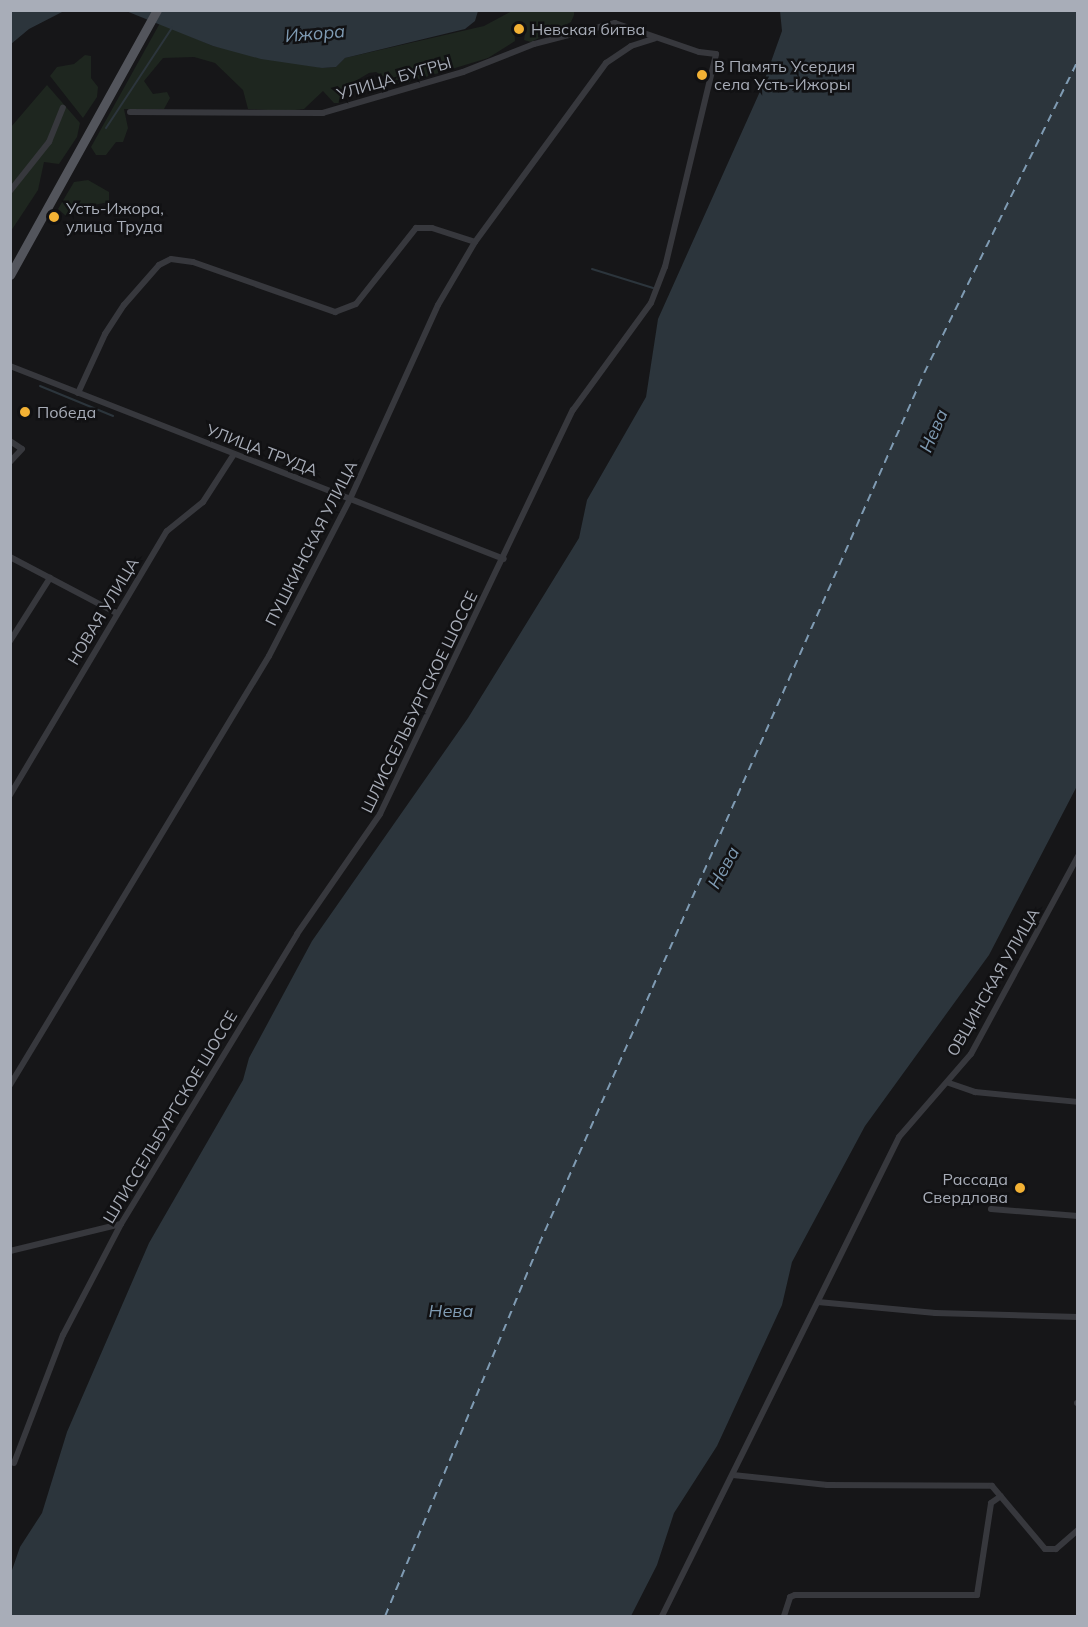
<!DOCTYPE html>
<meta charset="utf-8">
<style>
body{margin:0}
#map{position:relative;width:1088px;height:1627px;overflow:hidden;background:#161618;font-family:Mulish,sans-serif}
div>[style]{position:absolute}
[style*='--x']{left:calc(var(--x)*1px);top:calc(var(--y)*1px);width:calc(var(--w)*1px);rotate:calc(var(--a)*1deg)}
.green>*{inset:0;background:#1e261f}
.water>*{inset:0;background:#2c353c}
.stream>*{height:2px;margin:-1px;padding:0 1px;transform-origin:1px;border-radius:1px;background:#2c353c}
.ferry>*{height:1.5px;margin-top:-0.75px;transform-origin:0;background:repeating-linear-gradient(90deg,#7f9bb3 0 8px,transparent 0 14px)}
.street>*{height:6px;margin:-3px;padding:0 3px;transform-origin:3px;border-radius:3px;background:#37383d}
.primary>*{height:9px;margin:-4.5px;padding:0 4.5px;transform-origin:4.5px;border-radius:4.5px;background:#53555c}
.dots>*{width:16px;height:16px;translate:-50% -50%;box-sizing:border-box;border:3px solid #111113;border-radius:50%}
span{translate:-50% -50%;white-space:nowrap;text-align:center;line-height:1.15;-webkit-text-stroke:5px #111113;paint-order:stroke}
.poi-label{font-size:16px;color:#a8adb8}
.left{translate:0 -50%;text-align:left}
.right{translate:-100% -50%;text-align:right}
.street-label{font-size:16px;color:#a8adb8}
.water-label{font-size:18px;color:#7f9bb3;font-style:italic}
.frame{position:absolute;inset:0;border:12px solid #a8adb8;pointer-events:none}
</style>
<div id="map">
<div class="green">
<i style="clip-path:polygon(512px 11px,574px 11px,574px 15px,571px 22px,531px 42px,524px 40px,525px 33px,519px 25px,514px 27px,515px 41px,488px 58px,399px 85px,376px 72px,369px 73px,352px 83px,339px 103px,334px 103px,323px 91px,304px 109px,286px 111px,248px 109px,243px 90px,215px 63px,194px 57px,163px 58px,144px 81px,153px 94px,167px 92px,170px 98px,164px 109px,124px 109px,128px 128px,123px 142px,116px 142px,106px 155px,96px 155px,91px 147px,160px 23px,213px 46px,323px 68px,336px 67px,345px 58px,484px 26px)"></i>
<i style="clip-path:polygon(85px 55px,91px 56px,91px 78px,98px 87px,97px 97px,83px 118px,50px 76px,57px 67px,74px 64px)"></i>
<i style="clip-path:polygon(47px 85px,80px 123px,77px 137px,59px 164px,44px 162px,38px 190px,11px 231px,11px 127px)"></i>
<i style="clip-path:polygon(88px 180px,109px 192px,109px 202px,78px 208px,66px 216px,58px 209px,74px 182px)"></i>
</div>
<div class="water">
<i style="clip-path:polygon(11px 10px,64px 10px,64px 11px,29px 29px,11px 44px)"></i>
<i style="clip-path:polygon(126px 11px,478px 11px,475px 21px,465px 29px,345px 58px,336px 67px,322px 68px,261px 59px,213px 46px)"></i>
<i style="clip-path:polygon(780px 11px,1077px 11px,1077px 786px,989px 955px,865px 1126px,792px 1262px,782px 1305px,717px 1446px,674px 1513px,657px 1565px,631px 1616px,11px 1616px,11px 1573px,20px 1547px,42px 1513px,67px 1432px,149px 1243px,243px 1080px,249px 1058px,312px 941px,468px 718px,579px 538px,587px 500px,646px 397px,658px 319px,762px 87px,782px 31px)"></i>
</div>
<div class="stream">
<i style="--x:106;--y:128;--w:120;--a:-56.6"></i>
<i style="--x:592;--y:269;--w:64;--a:17.3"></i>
<i style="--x:40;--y:386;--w:79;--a:22.3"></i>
</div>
<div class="ferry">
<i style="--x:385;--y:1616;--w:403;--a:-67.5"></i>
<i style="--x:539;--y:1244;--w:952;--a:-66.15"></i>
<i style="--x:924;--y:373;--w:349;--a:-63.8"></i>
</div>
<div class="street">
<i style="--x:10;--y:191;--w:63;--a:-51.5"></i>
<i style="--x:49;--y:142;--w:37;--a:-68"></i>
<i style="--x:10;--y:366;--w:530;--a:21.34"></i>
<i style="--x:78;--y:393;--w:65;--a:-65.4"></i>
<i style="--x:105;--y:334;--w:35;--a:-57"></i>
<i style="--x:124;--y:305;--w:53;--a:-48.8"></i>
<i style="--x:159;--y:265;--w:13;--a:-27"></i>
<i style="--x:171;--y:259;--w:22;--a:8"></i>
<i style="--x:193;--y:262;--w:151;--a:19.4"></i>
<i style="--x:335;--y:312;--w:22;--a:-21"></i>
<i style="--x:356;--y:304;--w:97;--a:-51.7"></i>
<i style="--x:416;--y:228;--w:16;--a:0"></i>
<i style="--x:432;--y:228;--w:45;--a:18"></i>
<i style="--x:10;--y:441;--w:14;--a:34"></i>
<i style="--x:22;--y:449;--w:18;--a:133"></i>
<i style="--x:10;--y:557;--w:120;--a:27.8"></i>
<i style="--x:10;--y:641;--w:75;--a:-57.6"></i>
<i style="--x:10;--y:795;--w:307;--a:-59.3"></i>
<i style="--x:167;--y:531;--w:46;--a:-38.9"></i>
<i style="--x:203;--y:502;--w:57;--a:-57.1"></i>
<i style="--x:949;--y:1083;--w:28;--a:19"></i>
<i style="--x:975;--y:1092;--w:103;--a:5.5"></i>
<i style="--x:10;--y:1085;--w:501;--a:-58.88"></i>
<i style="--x:269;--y:656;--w:177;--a:-62.7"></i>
<i style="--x:350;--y:499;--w:213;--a:-65.6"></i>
<i style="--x:438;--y:305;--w:73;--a:-59.6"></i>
<i style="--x:475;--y:242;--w:222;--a:-53.8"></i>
<i style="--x:606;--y:63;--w:30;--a:-34"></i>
<i style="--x:631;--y:46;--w:25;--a:-18"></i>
<i style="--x:991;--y:1209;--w:87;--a:4.6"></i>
<i style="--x:10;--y:1251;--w:114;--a:-13.7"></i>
<i style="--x:818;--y:1302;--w:118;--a:5.4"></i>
<i style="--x:935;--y:1313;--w:143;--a:1.6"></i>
<i style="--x:1077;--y:1403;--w:1;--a:0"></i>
<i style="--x:14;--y:1463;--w:137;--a:-69.1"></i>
<i style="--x:63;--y:1335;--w:125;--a:-62.4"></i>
<i style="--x:121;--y:1224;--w:339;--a:-58.7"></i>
<i style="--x:297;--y:934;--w:146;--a:-55.3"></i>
<i style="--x:380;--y:814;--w:448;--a:-64.5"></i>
<i style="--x:573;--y:410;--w:132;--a:-53.9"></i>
<i style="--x:651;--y:303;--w:39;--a:-69"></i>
<i style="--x:665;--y:267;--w:219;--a:-76.5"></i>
<i style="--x:716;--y:54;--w:17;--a:-173"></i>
<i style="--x:699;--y:52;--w:89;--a:-161"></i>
<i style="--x:615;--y:23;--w:84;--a:165.5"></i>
<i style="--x:534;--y:44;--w:76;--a:158.5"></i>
<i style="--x:463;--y:72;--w:146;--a:163.7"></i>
<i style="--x:323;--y:113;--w:193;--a:-179.7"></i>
<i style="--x:733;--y:1475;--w:95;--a:6.1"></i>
<i style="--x:827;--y:1485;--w:165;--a:0.3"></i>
<i style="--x:992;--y:1486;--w:82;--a:49.9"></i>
<i style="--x:1045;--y:1549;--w:11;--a:0"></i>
<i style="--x:1056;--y:1549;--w:29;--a:-41"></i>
<i style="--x:662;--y:1616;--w:534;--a:-63.67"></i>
<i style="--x:899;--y:1137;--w:110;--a:-49.1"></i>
<i style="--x:971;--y:1054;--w:225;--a:-61.6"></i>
<i style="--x:784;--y:1616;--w:20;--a:-72"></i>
<i style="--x:790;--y:1597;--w:5;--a:-22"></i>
<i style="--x:795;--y:1595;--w:182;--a:0"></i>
<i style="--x:977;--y:1595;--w:93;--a:-81.3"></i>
<i style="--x:991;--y:1503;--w:12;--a:-35"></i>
</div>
<div class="primary">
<i style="--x:10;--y:275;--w:303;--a:-61"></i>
</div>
<div class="dots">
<i style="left:519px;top:29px;background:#f2b134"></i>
<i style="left:702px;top:75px;background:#f2b134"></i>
<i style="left:54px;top:217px;background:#f2b134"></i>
<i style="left:25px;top:412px;background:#f2b134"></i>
<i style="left:1020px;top:1188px;background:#f2b134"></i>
</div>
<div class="poi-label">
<span class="left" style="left:531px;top:29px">Невская битва</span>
<span class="left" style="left:714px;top:75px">В Память Усердия<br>села Усть-Ижоры</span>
<span class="left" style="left:66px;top:217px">Усть-Ижора,<br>улица Труда</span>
<span class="left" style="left:37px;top:412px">Победа</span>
<span class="right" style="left:1008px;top:1188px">Рассада<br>Свердлова</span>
</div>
<div class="street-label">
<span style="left:394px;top:78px;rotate:-16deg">УЛИЦА БУГРЫ</span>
<span style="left:262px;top:450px;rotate:21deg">УЛИЦА ТРУДА</span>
<span style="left:311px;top:543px;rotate:-63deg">ПУШКИНСКАЯ УЛИЦА</span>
<span style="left:103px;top:611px;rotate:-59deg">НОВАЯ УЛИЦА</span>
<span style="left:419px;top:702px;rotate:-64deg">ШЛИССЕЛЬБУРГСКОЕ ШОССЕ</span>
<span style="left:993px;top:982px;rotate:-60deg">ОВЦИНСКАЯ УЛИЦА</span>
<span style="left:170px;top:1117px;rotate:-59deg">ШЛИССЕЛЬБУРГСКОЕ ШОССЕ</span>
</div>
<div class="water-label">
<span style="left:315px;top:34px;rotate:-5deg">Ижора</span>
<span style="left:934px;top:431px;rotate:-67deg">Нева</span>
<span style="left:724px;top:868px;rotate:-61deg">Нева</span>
<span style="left:451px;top:1311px">Нева</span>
</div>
<div class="frame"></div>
</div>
